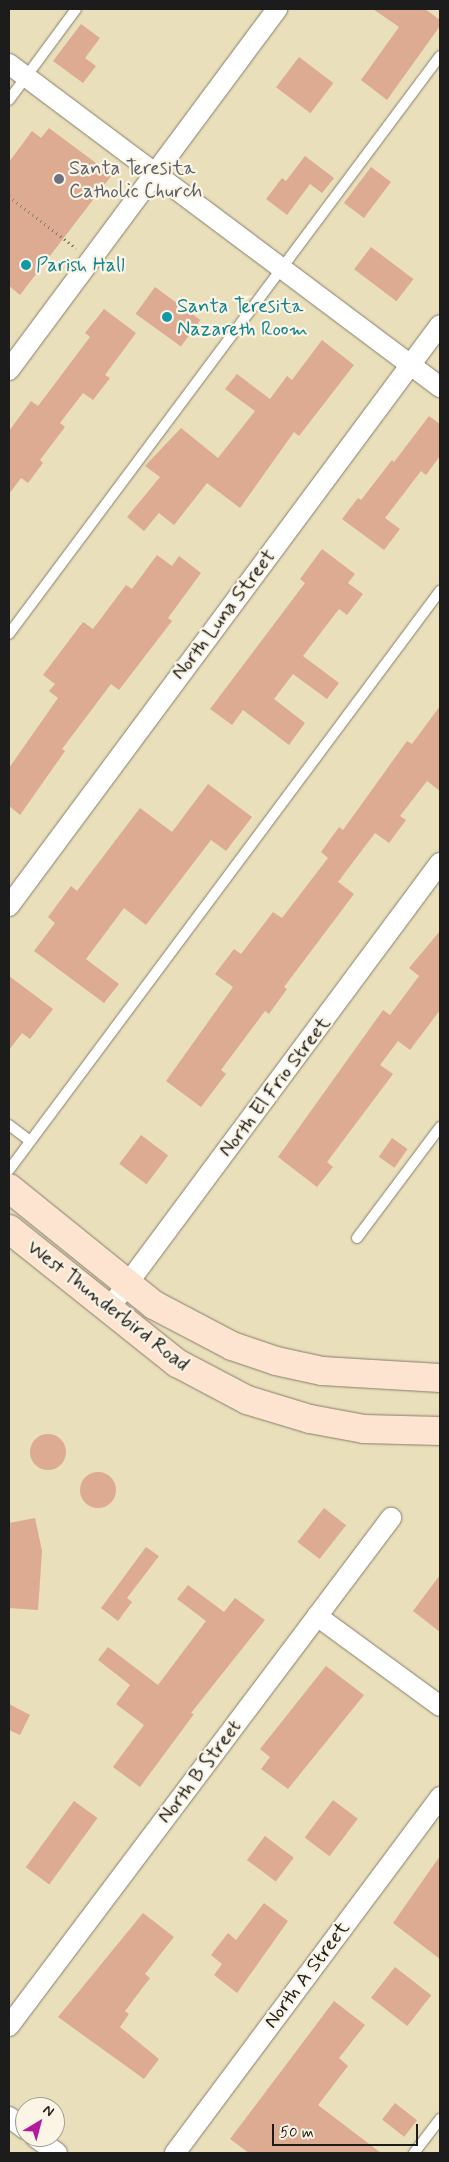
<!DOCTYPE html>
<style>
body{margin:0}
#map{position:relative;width:449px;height:2162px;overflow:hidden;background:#eadfbb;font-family:Mynerve,sans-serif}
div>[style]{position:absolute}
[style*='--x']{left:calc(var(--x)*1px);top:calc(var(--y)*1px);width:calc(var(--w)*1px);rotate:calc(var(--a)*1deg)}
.building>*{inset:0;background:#ddaa92;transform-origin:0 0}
.round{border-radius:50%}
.path>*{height:3px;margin-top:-1.5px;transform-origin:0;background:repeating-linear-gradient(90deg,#837e6c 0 1px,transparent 0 5px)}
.roads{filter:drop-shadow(0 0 1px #837e6c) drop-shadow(0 0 1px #837e6c)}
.service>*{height:10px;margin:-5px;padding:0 5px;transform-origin:5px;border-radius:5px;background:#fff}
.minor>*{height:20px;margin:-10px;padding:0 10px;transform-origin:10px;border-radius:10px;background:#fff}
.secondary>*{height:28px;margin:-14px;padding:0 14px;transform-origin:14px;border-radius:14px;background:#fde4d0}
.dots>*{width:14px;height:14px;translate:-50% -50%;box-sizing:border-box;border:2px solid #fcf5e5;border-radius:50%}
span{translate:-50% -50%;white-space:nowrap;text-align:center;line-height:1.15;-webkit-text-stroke:4.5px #fcf5e5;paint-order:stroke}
.worship-label{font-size:20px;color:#5b616d}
.left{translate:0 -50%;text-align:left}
.culture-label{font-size:20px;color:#0d838f}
.street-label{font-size:20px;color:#1c1c1c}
.frame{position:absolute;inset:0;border:10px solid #1c1c1c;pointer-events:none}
.north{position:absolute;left:15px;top:2097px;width:50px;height:50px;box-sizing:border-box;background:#fcf5e5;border:1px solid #a29e95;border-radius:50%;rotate:37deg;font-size:14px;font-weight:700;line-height:20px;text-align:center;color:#1c1c1c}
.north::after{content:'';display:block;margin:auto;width:18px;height:22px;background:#b5179e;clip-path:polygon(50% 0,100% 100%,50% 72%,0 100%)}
.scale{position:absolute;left:272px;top:2124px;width:146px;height:22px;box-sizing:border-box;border:2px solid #1c1c1c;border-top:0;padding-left:6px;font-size:15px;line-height:18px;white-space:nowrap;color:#1c1c1c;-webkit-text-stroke:4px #fcf5e5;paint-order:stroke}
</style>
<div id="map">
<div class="building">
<i style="clip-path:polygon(373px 9px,425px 9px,440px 20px,440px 26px,387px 100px,361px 80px,399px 27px)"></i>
<i style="clip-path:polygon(81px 24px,100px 38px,85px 58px,96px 66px,83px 83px,53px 61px)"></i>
<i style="left:299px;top:57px;width:43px;height:38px;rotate:37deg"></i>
<i style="clip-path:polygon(49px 128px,112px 175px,20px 295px,9px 286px,9px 162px,32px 131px,41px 138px)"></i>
<i style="clip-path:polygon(305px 156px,334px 178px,322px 193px,310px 184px,287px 215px,266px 199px,282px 178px,286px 181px)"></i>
<i style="left:371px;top:167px;width:25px;height:45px;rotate:37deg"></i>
<i style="left:371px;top:247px;width:53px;height:28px;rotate:37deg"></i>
<i style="left:155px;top:287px;width:56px;height:33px;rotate:36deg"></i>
<i style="clip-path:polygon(104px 309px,136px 333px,105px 375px,110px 378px,93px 400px,83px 393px,60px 423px,65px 427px,40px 460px,43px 463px,28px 483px,21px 478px,9px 494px,9px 431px,31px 401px,38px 406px,90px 337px,85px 333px)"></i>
<i style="clip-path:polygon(322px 340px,354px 365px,299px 436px,294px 432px,240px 508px,207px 483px,174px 525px,159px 513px,144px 531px,127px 517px,160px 477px,145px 466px,181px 428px,218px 458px,255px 411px,225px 389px,237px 374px,270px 399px,287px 376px,292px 380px)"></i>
<i style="clip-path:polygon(429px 416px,440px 424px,440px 456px,426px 475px,421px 471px,385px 518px,400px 529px,384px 550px,342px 519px,358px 498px,361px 500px,392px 460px,394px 462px)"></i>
<i style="clip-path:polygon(322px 549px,355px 574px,348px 583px,363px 594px,347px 615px,339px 609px,303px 656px,339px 683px,327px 699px,293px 674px,274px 699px,305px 723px,289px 745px,243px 710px,232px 725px,210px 709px,305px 583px,300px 579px)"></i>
<i style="clip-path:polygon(157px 555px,172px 566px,179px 556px,201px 573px,168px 618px,172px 621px,119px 690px,111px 684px,62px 749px,65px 751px,20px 815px,9px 806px,9px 768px,58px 698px,49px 691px,55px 684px,43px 675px,83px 622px,93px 629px,126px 585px,132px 589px)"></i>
<i style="clip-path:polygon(440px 706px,440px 791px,427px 781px,400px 816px,406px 820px,389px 843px,375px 833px,338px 882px,354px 894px,284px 987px,287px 989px,269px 1014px,265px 1011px,221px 1070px,226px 1074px,201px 1107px,166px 1081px,233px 987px,215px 974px,234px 949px,241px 954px,273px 912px,282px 918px,328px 858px,321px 852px,339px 827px,343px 830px,407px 741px,412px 744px)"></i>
<i style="clip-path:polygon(208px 784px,252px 817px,226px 851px,211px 840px,146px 925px,124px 908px,86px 959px,119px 984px,104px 1003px,34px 951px,55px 923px,48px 917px,71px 886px,77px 891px,140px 808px,172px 832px)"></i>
<i style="clip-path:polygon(440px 931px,440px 1010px,410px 1050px,398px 1041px,380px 1065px,393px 1074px,327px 1162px,333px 1167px,317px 1187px,278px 1157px,383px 1010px,390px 1015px,419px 976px,409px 968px)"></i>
<i style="clip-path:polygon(9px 976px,53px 1009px,30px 1039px,22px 1033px,9px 1050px)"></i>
<i style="left:141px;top:1135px;width:34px;height:36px;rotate:37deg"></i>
<i style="left:392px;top:1138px;width:19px;height:23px;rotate:35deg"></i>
<i class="round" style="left:30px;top:1434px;width:36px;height:36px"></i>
<i class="round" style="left:80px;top:1472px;width:36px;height:36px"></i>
<i style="left:324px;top:1508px;width:28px;height:43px;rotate:38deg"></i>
<i style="clip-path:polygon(35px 1518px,42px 1551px,38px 1610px,9px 1608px,9px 1523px)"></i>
<i style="clip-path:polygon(146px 1547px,159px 1556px,127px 1598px,132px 1602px,118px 1621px,101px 1608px)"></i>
<i style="clip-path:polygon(440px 1575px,440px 1632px,413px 1611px)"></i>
<i style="clip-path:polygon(188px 1585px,224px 1612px,235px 1598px,265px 1620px,191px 1713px,194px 1714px,140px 1787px,113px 1767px,144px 1725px,116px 1704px,130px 1685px,98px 1660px,108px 1647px,158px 1685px,206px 1621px,177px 1599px)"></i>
<i style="clip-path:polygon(326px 1666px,364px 1695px,288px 1789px,261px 1769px,270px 1757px,260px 1749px)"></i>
<i style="clip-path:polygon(9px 1704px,30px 1715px,20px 1735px,9px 1730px)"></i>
<i style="left:333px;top:1800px;width:31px;height:47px;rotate:37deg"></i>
<i style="left:74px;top:1801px;width:29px;height:82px;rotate:36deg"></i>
<i style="left:265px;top:1836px;width:36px;height:30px;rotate:37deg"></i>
<i style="clip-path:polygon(440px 1856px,440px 1959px,393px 1923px)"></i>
<i style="clip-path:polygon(264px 1903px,288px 1921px,237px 1993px,214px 1975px,222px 1964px,211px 1955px,228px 1933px,236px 1940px)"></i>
<i style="clip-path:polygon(143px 1913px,174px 1937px,145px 1974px,150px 1978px,125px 2011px,129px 2014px,120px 2027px,159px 2059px,144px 2079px,58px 2017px)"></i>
<i style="left:395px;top:1967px;width:46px;height:39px;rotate:38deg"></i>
<i style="clip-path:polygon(334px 2001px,365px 2025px,339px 2058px,348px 2066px,318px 2105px,381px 2153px,249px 2153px,230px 2139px)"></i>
<i style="left:395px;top:2103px;width:28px;height:21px;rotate:38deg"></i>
</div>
<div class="path">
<i style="--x:9;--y:196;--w:85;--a:37.8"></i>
</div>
<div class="roads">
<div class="service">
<i style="--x:9;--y:100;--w:113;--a:-53.6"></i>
<i style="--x:9;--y:634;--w:721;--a:-53.29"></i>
<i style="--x:9;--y:1125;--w:26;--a:37"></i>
<i style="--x:9;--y:1170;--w:722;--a:-53.34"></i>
<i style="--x:357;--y:1238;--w:139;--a:-53.2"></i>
<i style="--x:414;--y:2153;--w:43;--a:-52.6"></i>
</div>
<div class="minor">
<i style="--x:9;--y:64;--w:539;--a:36.85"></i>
<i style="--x:9;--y:370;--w:450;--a:-53.4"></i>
<i style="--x:9;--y:906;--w:723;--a:-53.43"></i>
<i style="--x:108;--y:1310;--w:557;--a:-53.4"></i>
<i style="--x:317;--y:1616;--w:152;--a:36.2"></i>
<i style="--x:9;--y:2026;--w:636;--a:-53.06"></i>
<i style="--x:9;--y:2117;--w:20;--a:37"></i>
<i style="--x:35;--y:2137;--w:27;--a:36"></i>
<i style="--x:175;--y:2153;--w:444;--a:-53.3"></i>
</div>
<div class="secondary">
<i style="--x:9;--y:1188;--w:186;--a:38.9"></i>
<i style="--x:154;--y:1305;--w:88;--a:27.7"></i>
<i style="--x:232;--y:1346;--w:46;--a:18.8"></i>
<i style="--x:276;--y:1361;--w:47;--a:12.3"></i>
<i style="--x:322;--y:1371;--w:118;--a:3.4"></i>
<i style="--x:9;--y:1229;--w:215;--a:38.6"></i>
<i style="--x:177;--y:1363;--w:79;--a:27.9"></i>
<i style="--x:247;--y:1400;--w:66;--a:16.8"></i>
<i style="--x:310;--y:1419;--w:55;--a:10.5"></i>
<i style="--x:364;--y:1429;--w:76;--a:1.5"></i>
</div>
</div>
<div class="dots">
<i style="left:59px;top:179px;background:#6b7280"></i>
<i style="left:26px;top:265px;background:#0f9aa8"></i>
<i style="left:167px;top:317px;background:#0f9aa8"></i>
</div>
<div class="worship-label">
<span class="left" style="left:69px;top:180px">Santa Teresita<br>Catholic Church</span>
</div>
<div class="culture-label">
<span class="left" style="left:36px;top:265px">Parish Hall</span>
<span class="left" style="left:177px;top:318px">Santa Teresita<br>Nazareth Room</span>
</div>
<div class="street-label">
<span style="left:224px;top:615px;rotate:-53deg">North Luna Street</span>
<span style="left:275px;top:1087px;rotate:-53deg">North El Frio Street</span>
<span style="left:108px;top:1306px;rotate:38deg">West Thunderbird Road</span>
<span style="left:200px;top:1772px;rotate:-53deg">North B Street</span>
<span style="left:307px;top:1975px;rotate:-53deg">North A Street</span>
</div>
<div class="frame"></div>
<div class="north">N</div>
<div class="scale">50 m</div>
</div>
